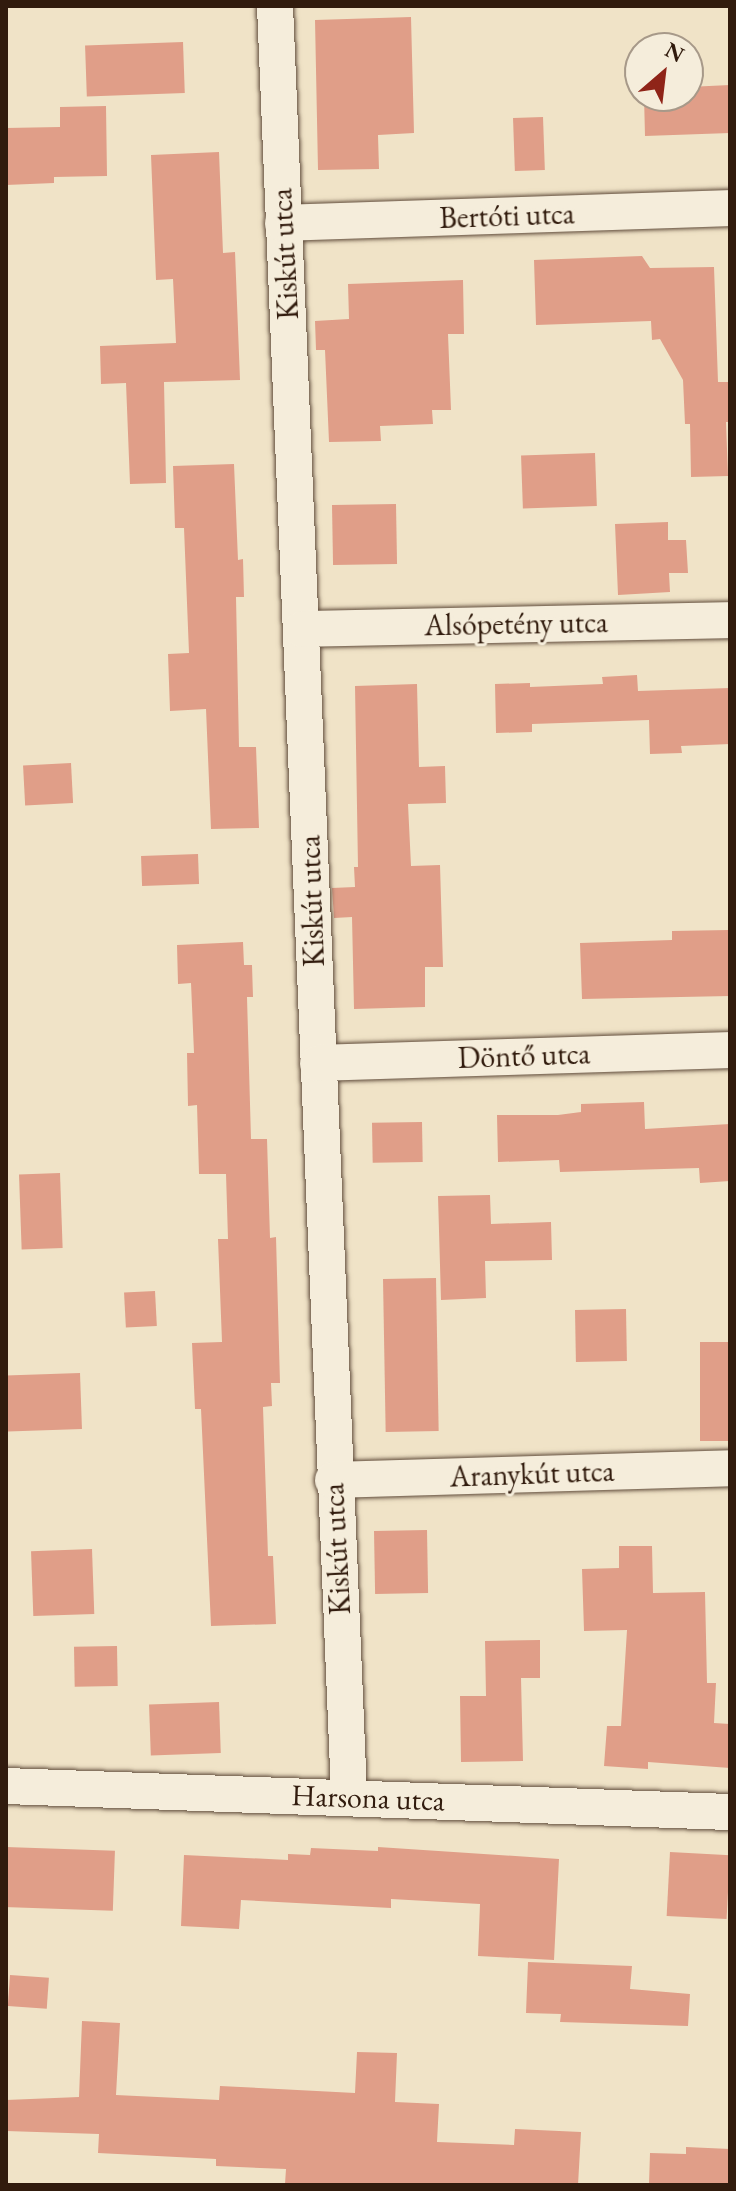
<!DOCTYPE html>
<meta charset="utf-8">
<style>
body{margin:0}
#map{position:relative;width:736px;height:2191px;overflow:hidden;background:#f0e3c7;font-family:"EB Garamond",serif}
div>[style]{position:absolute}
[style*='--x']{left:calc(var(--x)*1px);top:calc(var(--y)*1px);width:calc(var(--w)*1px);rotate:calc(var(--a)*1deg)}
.building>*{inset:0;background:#e09e88;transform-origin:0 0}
.roads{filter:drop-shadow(0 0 2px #614d3c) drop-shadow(0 0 2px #614d3c)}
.minor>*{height:36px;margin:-18px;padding:0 18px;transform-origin:18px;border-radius:18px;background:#f5eddb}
span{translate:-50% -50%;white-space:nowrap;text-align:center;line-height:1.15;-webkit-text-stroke:6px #f5eddb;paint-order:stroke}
.street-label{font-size:30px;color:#311b0d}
.frame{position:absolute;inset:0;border:8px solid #311b0d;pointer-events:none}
.north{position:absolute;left:624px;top:32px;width:80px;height:80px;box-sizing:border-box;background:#f5eddb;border:2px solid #a79989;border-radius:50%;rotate:28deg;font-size:22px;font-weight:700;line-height:32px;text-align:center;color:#311b0d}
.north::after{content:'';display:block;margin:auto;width:28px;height:36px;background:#8f2418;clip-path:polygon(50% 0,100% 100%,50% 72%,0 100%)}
</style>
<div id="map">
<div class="building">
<i style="clip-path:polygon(411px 17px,414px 133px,378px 135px,379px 169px,318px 170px,315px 20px)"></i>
<i style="left:183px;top:42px;width:51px;height:98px;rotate:88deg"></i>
<i style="clip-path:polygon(730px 85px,730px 133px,645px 136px,644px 96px,688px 96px,688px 87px)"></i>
<i style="clip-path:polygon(106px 106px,107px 176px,54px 177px,54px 183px,6px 185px,6px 128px,60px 127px,60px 107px)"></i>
<i style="left:543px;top:117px;width:53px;height:30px;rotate:88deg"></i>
<i style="clip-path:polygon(219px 152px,223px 253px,235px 252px,240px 380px,164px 382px,166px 483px,130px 484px,126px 383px,101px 384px,100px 346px,176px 343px,173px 279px,156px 280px,151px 155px)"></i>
<i style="clip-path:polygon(642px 256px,650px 268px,714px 267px,718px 382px,730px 382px,730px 422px,726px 422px,728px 476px,691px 477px,690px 424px,685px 424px,683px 380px,660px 339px,652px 340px,651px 321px,536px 325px,534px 260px)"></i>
<i style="clip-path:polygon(463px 280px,464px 334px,448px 334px,451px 410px,432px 410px,433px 424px,380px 426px,381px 441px,329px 442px,325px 350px,316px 350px,315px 321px,349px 319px,348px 284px)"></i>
<i style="left:595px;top:453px;width:53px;height:74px;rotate:88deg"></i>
<i style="clip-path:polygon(234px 464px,238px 560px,243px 559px,244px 597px,236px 597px,239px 747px,256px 747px,259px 828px,211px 829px,206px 709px,170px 711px,168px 654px,189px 653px,184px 528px,175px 528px,173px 466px)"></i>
<i style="left:396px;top:504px;width:60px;height:64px;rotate:89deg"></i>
<i style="clip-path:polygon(668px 522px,668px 540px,686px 540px,688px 573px,669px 573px,670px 592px,618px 595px,615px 524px)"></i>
<i style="clip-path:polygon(637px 675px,638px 691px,730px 688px,730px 744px,681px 746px,682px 753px,650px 754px,649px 720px,532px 724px,532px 732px,496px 733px,495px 684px,530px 683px,530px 687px,603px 684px,602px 677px)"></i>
<i style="clip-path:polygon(417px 684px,419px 767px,445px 766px,446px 803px,408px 804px,411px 866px,440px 865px,443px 967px,425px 967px,425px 1007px,354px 1009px,352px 917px,334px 918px,332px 888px,355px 887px,354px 867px,358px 867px,355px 686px)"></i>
<i style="left:71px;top:763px;width:40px;height:48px;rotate:87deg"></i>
<i style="left:198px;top:854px;width:30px;height:57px;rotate:88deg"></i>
<i style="clip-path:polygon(729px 930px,730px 996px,582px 999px,580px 943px,672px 940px,672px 931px)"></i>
<i style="clip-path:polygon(243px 942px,244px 965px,252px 965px,253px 997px,247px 997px,251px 1139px,267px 1139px,270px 1238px,276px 1237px,280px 1383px,271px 1383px,272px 1406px,263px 1407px,268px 1556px,273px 1556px,276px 1624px,211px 1626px,201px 1409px,195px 1409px,192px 1343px,222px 1342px,218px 1239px,228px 1239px,226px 1174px,199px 1174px,197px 1105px,188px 1106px,187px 1053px,194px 1053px,191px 983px,178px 984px,177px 945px)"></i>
<i style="clip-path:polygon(644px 1102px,645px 1129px,730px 1124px,730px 1181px,700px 1183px,699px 1168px,560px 1172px,559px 1160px,498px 1162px,497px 1115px,558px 1115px,581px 1112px,581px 1104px)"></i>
<i style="left:422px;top:1122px;width:40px;height:50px;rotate:89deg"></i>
<i style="left:60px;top:1173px;width:75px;height:41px;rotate:88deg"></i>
<i style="clip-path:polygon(490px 1195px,491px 1224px,551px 1222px,552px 1260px,485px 1261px,486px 1298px,441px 1300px,438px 1196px)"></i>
<i style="left:436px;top:1278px;width:153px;height:53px;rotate:89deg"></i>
<i style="left:155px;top:1291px;width:35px;height:31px;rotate:87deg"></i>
<i style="left:626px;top:1309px;width:52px;height:51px;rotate:89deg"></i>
<i style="left:700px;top:1342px;width:30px;height:99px"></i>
<i style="left:80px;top:1373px;width:56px;height:74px;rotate:88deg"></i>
<i style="left:427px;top:1530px;width:63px;height:53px;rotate:89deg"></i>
<i style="clip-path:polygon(619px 1546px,652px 1546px,653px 1593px,705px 1592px,707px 1683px,716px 1683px,714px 1723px,730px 1724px,730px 1768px,648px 1762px,648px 1769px,604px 1766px,607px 1726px,621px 1726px,627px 1630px,584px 1631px,582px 1569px,619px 1568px)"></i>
<i style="left:92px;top:1549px;width:65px;height:61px;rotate:88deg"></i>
<i style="clip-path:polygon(540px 1640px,540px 1678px,521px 1678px,523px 1761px,461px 1762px,460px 1696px,486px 1696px,485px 1641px)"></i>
<i style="left:117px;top:1646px;width:40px;height:43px;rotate:89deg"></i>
<i style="left:219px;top:1702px;width:51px;height:70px;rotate:88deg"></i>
<i style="left:6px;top:1847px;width:109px;height:60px;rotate:2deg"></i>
<i style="clip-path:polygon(378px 1847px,559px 1859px,554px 1960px,478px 1956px,480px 1904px,391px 1899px,391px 1908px,241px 1900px,239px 1929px,181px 1926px,184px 1855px,288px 1860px,288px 1854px,310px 1855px,311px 1848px,378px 1851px)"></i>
<i style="left:670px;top:1852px;width:60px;height:64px;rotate:3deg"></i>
<i style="clip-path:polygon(528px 1962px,632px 1966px,630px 1989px,690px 1994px,688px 2026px,560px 2022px,561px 2014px,526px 2013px)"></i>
<i style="left:10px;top:1975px;width:39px;height:31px;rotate:4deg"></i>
<i style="clip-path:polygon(82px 2021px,120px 2023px,116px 2095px,219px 2100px,220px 2086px,355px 2093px,357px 2052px,397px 2053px,395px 2102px,439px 2104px,437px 2142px,514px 2145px,515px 2129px,581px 2132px,578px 2185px,285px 2184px,286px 2169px,216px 2166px,216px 2159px,98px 2153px,99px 2134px,6px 2131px,6px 2100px,79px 2097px)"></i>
<i style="clip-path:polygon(686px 2147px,730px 2149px,730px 2185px,649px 2185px,650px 2153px,686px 2154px)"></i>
</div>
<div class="roads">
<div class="minor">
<i style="--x:275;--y:6;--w:1793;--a:87.63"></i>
<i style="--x:283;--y:223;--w:447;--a:-1.9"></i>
<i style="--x:302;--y:629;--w:428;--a:-1.2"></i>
<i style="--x:318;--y:1063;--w:412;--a:-1.8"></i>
<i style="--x:333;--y:1480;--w:397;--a:-1.7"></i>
<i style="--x:6;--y:1786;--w:724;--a:2.06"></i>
</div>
</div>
<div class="street-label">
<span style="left:507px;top:216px;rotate:-2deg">Bertóti utca</span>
<span style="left:285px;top:254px;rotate:-93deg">Kiskút utca</span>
<span style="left:516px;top:624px;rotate:-1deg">Alsópetény utca</span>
<span style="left:312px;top:901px;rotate:-92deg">Kiskút utca</span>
<span style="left:524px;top:1056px;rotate:-2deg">Döntő utca</span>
<span style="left:532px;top:1474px;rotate:-2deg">Aranykút utca</span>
<span style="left:337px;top:1549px;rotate:-93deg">Kiskút utca</span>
<span style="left:368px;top:1798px;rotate:2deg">Harsona utca</span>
</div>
<div class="frame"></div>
<div class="north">N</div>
</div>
